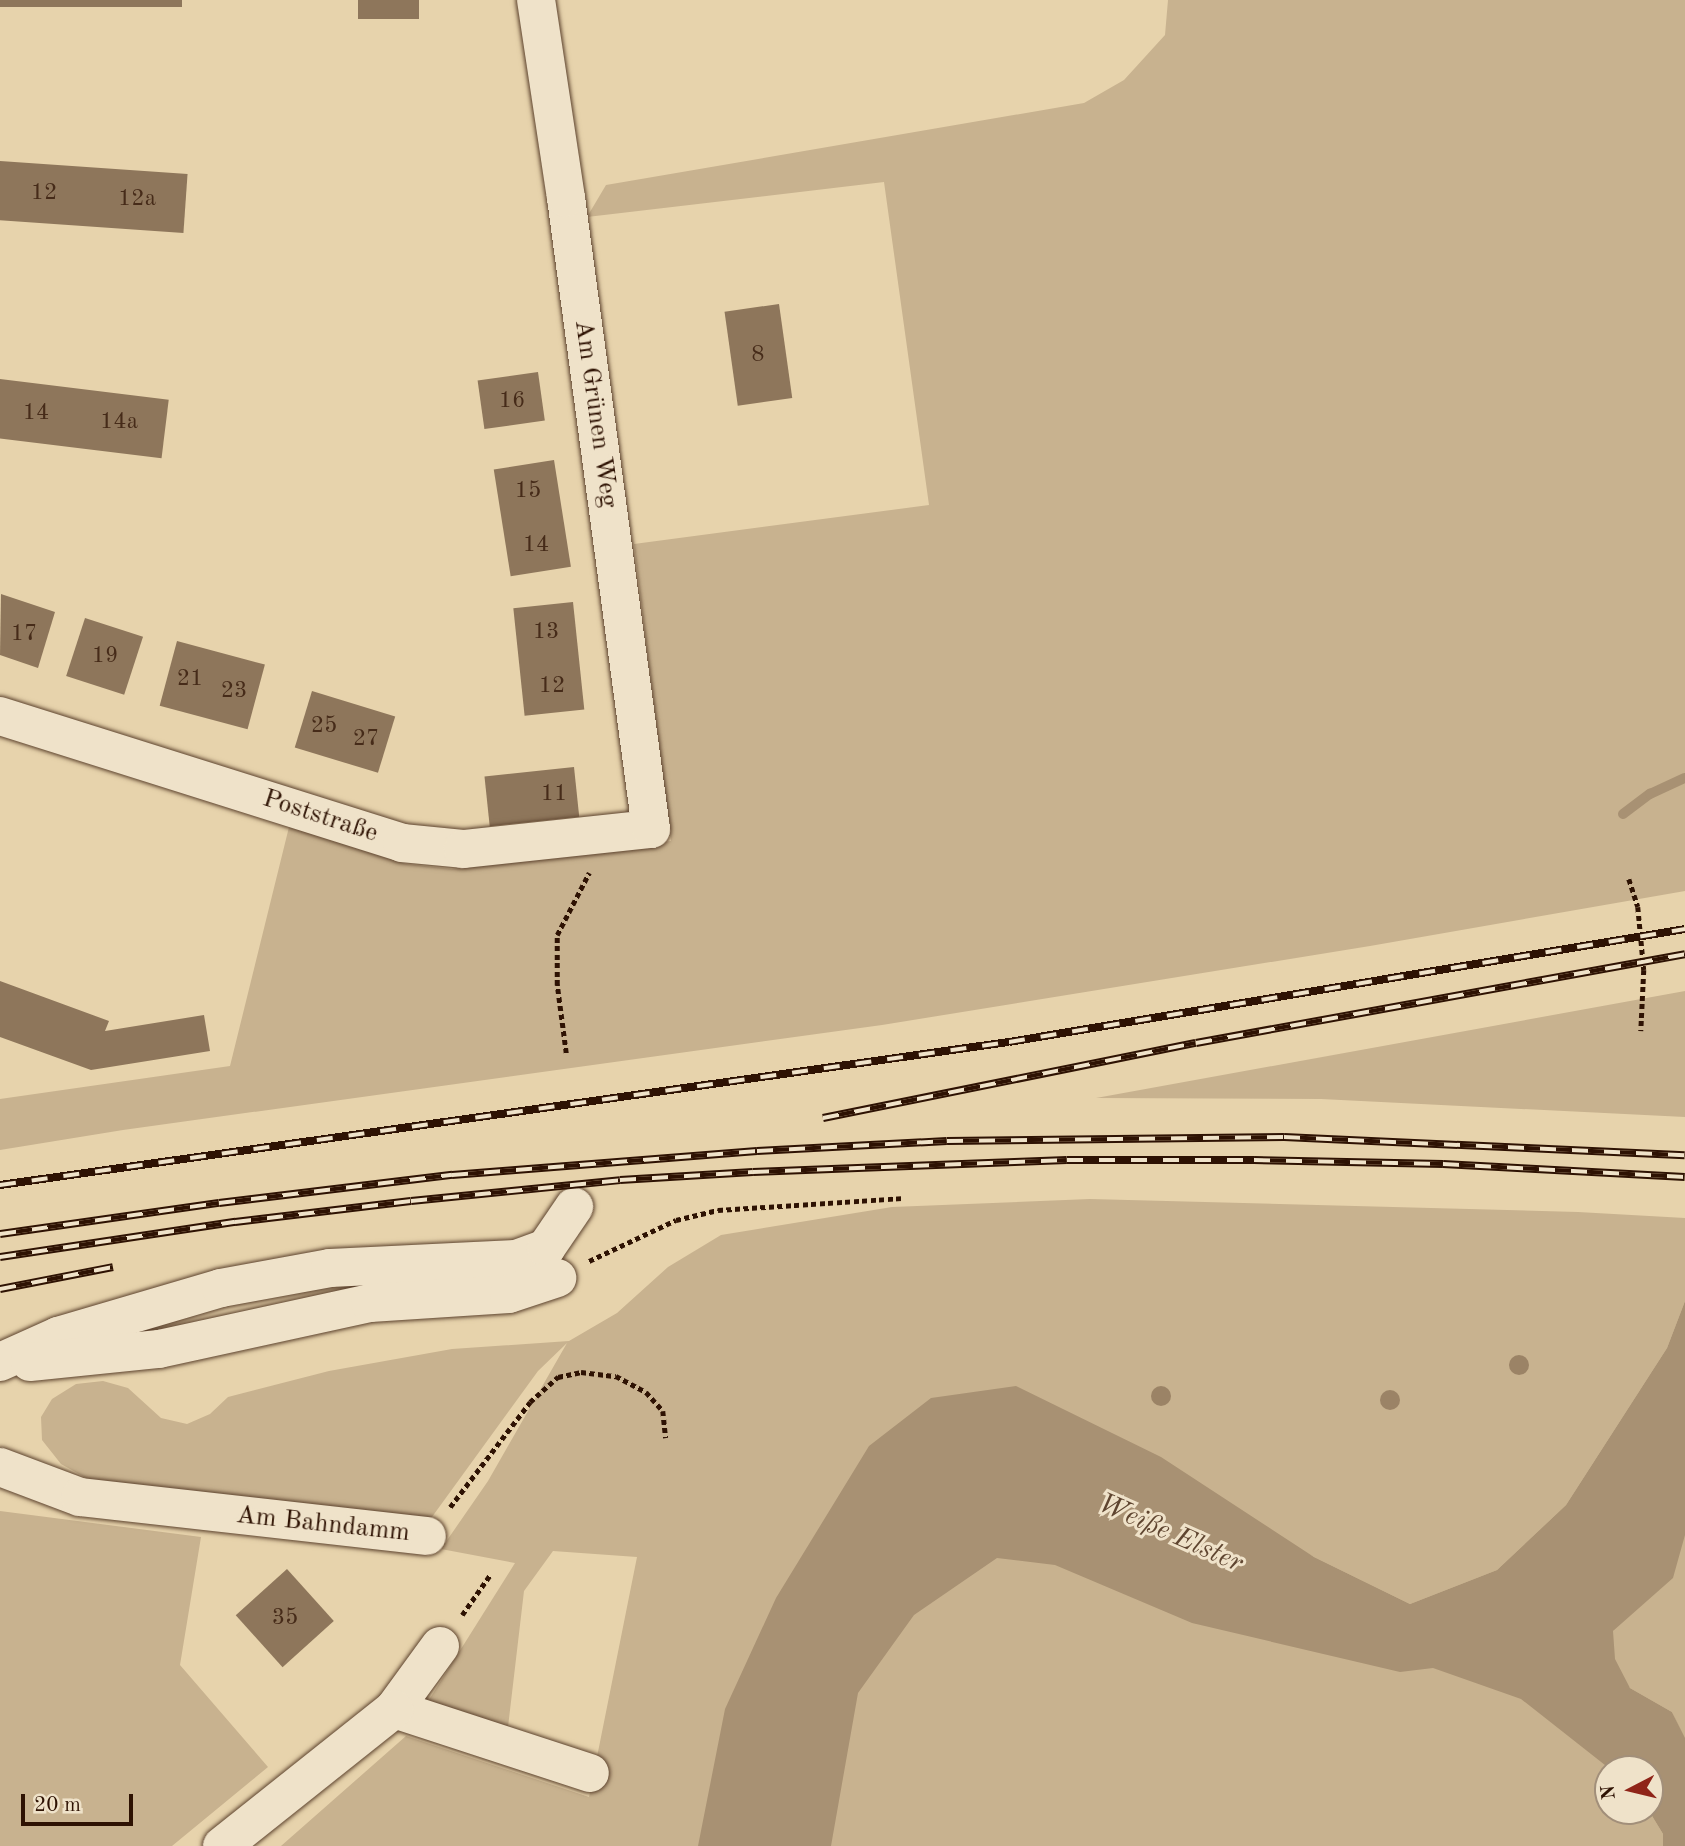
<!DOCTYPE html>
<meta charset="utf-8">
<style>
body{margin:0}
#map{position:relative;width:1685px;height:1846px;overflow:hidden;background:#e7d3ac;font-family:"Old Standard TT",serif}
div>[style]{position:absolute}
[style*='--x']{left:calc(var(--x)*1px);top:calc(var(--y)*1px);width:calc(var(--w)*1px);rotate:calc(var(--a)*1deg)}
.green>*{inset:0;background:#c8b28f}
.water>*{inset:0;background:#a89173}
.stream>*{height:10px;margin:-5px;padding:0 5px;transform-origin:5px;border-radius:5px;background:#a89173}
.building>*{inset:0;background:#8e765b;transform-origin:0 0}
.path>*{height:4.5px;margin-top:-2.25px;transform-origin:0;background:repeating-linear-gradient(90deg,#2e1203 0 5px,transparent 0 8.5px)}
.roads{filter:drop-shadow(0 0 2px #5c422d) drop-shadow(0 0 2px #5c422d)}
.minor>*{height:38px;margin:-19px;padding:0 19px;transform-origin:19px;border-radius:19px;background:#efe2c9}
.rail>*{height:8px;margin-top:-4px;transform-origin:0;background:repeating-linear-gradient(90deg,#efe2c9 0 16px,#2e1203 0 32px);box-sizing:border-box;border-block:2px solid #2e1203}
.trees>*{width:20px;height:20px;margin:-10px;border-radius:50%;background:#9b8366}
span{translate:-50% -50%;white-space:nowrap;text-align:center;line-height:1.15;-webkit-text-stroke:6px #efe2c9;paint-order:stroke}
.number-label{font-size:23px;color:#462b19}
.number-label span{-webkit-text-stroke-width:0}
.street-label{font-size:26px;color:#2e1203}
.water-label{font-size:28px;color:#5f4530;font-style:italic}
.north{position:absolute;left:1594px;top:1755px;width:70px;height:70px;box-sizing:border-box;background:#efe2c9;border:2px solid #a28f7a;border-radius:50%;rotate:263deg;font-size:19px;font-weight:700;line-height:28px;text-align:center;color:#2e1203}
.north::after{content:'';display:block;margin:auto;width:24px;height:32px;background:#8f2418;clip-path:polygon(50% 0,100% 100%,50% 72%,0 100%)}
.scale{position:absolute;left:21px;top:1794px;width:112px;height:32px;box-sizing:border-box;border:4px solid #2e1203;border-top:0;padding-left:9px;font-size:21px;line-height:24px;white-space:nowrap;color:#2e1203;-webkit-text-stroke:5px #efe2c9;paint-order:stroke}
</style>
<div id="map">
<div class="green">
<i style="clip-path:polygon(1168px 0,1685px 0,1685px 891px,1370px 946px,882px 1025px,123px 1130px,0 1150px,0 1099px,230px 1066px,289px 827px,406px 864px,452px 869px,671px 841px,634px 544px,929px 505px,884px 182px,587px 217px,606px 185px,1084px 103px,1124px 80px,1165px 35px)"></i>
<i style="clip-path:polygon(1685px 991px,1685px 1117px,1321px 1099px,1096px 1098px)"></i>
<i style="clip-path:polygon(1090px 1199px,1578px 1212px,1685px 1218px,1685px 1301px,1667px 1348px,1566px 1505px,1497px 1570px,1410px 1604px,1314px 1557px,1015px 1392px,705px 1846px,281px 1846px,406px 1736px,589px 1797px,637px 1557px,553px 1551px,524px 1591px,508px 1727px,427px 1703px,515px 1563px,441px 1549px,488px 1481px,567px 1343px,538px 1371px,424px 1528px,95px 1483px,61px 1464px,42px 1440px,41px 1417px,52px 1399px,76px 1384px,103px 1381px,128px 1388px,161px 1418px,187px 1424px,210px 1414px,228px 1397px,329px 1371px,452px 1349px,569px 1341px,617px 1313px,668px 1267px,721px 1235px,892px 1207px)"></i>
<i style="clip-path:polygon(0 1511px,201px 1537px,180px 1665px,268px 1767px,172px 1846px,0 1846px)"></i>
<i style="clip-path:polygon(1685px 1515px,1685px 1740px,1672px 1712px,1630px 1688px,1608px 1660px,1613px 1631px)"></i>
<i style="clip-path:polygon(997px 1548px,1441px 1666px,1524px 1694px,1612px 1769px,1608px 1769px,1608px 1811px,1649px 1811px,1663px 1834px,1663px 1846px,811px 1846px,863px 1654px,879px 1627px)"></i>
</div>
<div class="water">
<i style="clip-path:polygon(1685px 1301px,1685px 1535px,1673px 1578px,1613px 1631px,1615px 1659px,1630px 1688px,1672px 1712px,1685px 1738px,1685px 1846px,1663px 1846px,1663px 1834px,1649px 1811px,1650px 1769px,1610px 1769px,1521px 1699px,1433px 1668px,1400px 1672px,1192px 1623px,1055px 1565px,997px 1558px,914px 1615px,858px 1693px,831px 1846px,698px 1846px,725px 1709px,776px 1598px,869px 1446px,931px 1398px,1016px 1386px,1161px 1457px,1314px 1557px,1410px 1604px,1497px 1570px,1566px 1505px,1667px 1348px)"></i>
</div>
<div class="stream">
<i style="--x:1623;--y:814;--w:34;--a:-37"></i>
<i style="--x:1650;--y:794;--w:38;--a:-25"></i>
</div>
<div class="building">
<i style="left:0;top:0;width:182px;height:7px"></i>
<i style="left:358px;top:0;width:61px;height:19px"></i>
<i style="left:0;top:161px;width:188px;height:59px;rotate:4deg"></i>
<i style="left:779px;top:304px;width:95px;height:55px;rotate:82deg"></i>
<i style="left:538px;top:372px;width:49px;height:61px;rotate:82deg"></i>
<i style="left:0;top:379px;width:170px;height:59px;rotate:7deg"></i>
<i style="left:554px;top:460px;width:108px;height:61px;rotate:81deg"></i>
<i style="clip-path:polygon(1px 594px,55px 612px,38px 668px,0 655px)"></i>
<i style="left:573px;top:602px;width:108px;height:60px;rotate:84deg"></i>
<i style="left:85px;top:618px;width:61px;height:61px;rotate:18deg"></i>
<i style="left:177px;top:641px;width:91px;height:67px;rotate:15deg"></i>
<i style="left:312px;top:691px;width:87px;height:59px;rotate:17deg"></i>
<i style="left:574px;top:767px;width:50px;height:90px;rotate:84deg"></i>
<i style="clip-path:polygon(0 981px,109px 1021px,105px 1031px,204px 1015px,210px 1051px,91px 1070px,0 1037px)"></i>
<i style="left:287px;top:1569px;width:70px;height:69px;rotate:48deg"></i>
</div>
<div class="path">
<i style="--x:1629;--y:879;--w:29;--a:72"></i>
<i style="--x:1638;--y:907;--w:63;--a:84.6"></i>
<i style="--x:1644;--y:970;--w:61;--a:92.8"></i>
<i style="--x:566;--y:1053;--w:69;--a:-97.5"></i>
<i style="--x:557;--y:985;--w:50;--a:-90"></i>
<i style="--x:557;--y:935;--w:70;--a:-62.7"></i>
<i style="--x:589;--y:1261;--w:96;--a:-25.2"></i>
<i style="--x:676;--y:1220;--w:43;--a:-13.4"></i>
<i style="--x:718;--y:1210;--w:184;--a:-3.7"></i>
<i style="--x:450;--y:1507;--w:132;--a:-52.7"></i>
<i style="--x:530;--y:1402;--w:38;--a:-42"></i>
<i style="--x:558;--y:1377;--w:24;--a:-12"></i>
<i style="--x:581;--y:1372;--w:35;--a:7"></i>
<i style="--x:616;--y:1376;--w:34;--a:28"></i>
<i style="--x:646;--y:1392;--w:25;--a:48"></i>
<i style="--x:663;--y:1411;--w:27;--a:84"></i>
<i style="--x:462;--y:1615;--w:49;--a:-55"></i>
</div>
<div class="roads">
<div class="minor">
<i style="--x:0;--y:716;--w:422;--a:17.5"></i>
<i style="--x:402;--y:843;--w:61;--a:5.6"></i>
<i style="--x:463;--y:849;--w:189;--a:-6.1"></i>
<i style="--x:651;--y:829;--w:637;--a:-97.67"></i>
<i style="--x:566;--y:198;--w:200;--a:-98.6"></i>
<i style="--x:0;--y:1362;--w:64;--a:-24.1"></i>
<i style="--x:58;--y:1336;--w:170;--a:-16.4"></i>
<i style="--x:221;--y:1288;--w:111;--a:-10.4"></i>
<i style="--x:330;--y:1268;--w:186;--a:-2.8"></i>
<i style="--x:516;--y:1259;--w:32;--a:-20"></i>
<i style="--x:546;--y:1248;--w:50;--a:-55.7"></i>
<i style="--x:30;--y:1362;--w:130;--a:-5.8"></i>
<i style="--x:159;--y:1349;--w:216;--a:-12.3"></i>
<i style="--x:370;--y:1303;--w:139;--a:-3.7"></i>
<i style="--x:509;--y:1294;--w:51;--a:-18.4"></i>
<i style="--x:0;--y:1467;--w:85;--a:20.6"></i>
<i style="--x:80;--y:1497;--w:349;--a:6.4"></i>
<i style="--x:440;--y:1646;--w:78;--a:126.1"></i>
<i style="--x:394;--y:1709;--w:206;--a:18.1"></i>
<i style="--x:222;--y:1846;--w:220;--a:-38.5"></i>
</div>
</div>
<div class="rail">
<i style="--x:823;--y:1118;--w:380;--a:-11.4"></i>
<i style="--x:1196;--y:1043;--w:497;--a:-10.3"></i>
<i style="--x:0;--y:1185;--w:1019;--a:-8.07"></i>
<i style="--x:1009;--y:1042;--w:685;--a:-9.49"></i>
<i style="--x:0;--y:1234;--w:221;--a:-8.1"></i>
<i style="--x:219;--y:1203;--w:235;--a:-6.9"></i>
<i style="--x:452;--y:1175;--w:306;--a:-4.5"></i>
<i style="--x:757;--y:1151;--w:190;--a:-3"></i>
<i style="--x:947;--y:1141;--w:337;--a:-0.7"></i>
<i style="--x:1284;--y:1137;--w:401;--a:2.6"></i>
<i style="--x:0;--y:1257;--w:238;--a:-8.5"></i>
<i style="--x:235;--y:1222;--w:177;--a:-6.8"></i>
<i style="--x:411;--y:1201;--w:210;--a:-5.7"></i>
<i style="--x:620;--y:1180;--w:133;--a:-3.4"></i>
<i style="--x:753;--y:1172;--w:314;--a:-2.2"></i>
<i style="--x:1067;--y:1160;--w:187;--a:0"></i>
<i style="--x:1254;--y:1160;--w:189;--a:1.2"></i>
<i style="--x:1443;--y:1164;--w:242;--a:3.1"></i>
<i style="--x:0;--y:1289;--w:115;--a:-11"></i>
</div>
<div class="trees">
<i style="left:1519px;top:1365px"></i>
<i style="left:1161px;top:1396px"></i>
<i style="left:1390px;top:1400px"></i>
</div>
<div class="number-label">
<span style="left:44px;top:193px">12</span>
<span style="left:137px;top:199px">12a</span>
<span style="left:758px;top:355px">8</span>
<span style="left:512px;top:401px">16</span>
<span style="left:36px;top:413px">14</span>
<span style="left:119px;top:422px">14a</span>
<span style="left:528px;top:491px">15</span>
<span style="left:536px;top:545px">14</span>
<span style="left:546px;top:632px">13</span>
<span style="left:24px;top:634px">17</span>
<span style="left:105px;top:656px">19</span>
<span style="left:190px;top:679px">21</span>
<span style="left:552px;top:686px">12</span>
<span style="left:234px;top:691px">23</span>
<span style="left:324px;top:726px">25</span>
<span style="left:366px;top:739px">27</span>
<span style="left:554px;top:794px">11</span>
<span style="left:285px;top:1618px">35</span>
</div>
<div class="street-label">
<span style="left:595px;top:414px;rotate:82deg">Am Grünen Weg</span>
<span style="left:320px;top:817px;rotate:18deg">Poststraße</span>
<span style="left:323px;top:1525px;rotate:6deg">Am Bahndamm</span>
</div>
<div class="water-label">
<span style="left:1170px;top:1534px;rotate:24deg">Weiße Elster</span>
</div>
<div class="north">N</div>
<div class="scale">20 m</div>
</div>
